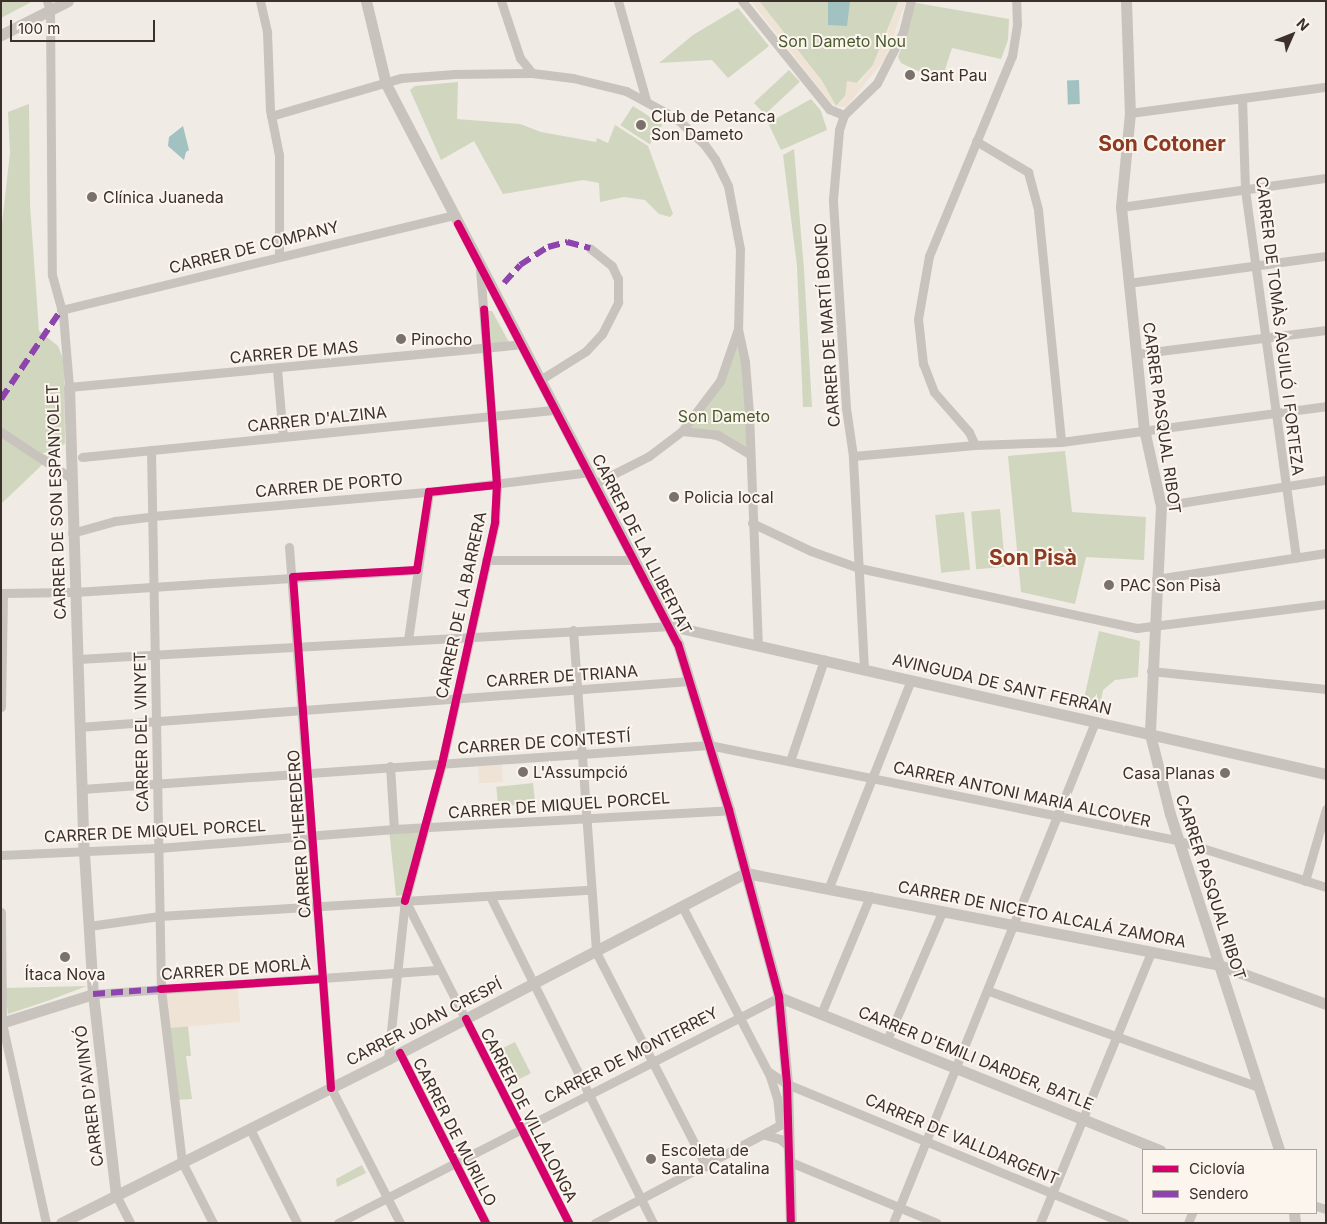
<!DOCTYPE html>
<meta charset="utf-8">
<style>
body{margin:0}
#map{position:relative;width:1327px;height:1224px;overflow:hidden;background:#f0ebe5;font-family:Inter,sans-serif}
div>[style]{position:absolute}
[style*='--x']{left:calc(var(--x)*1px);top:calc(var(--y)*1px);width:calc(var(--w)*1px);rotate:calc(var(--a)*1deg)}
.green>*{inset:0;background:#d1d6bf;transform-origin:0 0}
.plaza>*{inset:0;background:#eee3d5;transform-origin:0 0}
.water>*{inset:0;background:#a1c2c1;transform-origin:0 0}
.minor>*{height:9px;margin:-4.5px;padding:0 4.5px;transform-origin:4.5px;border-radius:4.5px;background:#c9c3be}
.tertiary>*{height:11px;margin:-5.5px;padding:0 5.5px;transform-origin:5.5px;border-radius:5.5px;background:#c9c3be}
.quiet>*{height:6px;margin-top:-3px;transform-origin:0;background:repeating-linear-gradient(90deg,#8e44ad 0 12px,transparent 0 18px)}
.cycleway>*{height:8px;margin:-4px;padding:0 4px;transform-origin:4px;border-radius:4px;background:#d6006c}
.dots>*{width:14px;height:14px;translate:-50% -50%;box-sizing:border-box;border:2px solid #fbf5ee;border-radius:50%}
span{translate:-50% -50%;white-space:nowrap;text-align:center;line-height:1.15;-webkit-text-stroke:4px #fbf5ee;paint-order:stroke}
.park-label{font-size:16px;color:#4a5a2e}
.poi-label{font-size:16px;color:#3b302b}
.left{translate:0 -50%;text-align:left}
.right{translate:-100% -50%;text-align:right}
.street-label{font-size:16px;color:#3b302b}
.district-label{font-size:21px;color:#8c3b22;font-weight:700}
.frame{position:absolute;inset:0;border:2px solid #3b302b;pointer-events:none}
.legend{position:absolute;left:1142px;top:1149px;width:175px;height:65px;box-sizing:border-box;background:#fbf5ee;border:1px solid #aea6a0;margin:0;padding:6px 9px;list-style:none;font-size:15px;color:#3b302b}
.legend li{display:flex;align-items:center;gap:10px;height:25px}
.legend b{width:25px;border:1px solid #aea6a0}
.north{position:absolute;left:1267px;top:10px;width:50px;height:50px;-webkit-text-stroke:4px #fbf5ee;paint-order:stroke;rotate:46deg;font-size:14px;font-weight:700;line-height:20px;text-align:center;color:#3b302b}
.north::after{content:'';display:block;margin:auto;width:18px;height:22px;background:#3b302b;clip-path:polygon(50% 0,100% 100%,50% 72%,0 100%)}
.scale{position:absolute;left:10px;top:20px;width:145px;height:22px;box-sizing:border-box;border:2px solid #3b302b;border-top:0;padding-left:6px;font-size:15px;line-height:18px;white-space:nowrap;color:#3b302b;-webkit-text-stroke:4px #fbf5ee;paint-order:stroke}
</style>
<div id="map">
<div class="green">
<i style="clip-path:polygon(1px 1px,33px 1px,1px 18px)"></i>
<i style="clip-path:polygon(759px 1px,899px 1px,873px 65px,836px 106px,822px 81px)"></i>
<i style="clip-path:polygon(911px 2px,1009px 19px,1008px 40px,1001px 59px,952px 48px,941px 82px,901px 63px,898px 57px,907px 33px)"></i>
<i style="clip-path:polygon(738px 8px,769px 46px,728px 78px,712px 60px,659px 63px,693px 35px)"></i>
<i style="left:789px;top:70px;width:16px;height:48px;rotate:47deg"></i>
<i style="clip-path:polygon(458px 82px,457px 119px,520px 124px,541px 132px,596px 142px,597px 138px,608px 143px,615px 125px,648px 146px,673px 214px,670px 217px,659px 214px,645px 200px,624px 197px,600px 202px,599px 183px,583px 180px,503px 194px,474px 141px,441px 160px,410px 90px,415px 86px)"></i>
<i style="clip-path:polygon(811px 99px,821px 111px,827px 130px,781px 150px,768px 123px)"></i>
<i style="clip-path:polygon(29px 104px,30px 205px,39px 331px,58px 346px,64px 361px,65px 443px,1px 504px,1px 232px,10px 153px,8px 112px)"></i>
<i style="left:633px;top:106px;width:35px;height:23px;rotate:33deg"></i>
<i style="clip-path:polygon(794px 149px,804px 270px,812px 407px,803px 407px,797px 266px,783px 155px)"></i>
<i style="clip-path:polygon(488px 311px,492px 311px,510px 344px,491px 346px)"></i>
<i style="clip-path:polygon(740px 336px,748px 450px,685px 431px,721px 378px)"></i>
<i style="clip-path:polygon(1065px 451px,1072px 512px,1146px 517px,1144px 560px,1086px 557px,1075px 604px,1021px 592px,1008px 456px)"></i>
<i style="left:1000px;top:509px;width:58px;height:29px;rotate:85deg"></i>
<i style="left:964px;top:512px;width:58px;height:29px;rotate:84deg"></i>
<i style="clip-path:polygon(1099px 631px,1140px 641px,1138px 677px,1115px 680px,1103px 690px,1100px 706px,1083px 703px)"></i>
<i style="left:533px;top:783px;width:20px;height:37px;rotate:84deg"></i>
<i style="clip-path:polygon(427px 828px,409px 894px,396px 896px,389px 829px)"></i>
<i style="clip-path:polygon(87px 986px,50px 1000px,8px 1014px,5px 988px)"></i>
<i style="clip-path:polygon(164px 990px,188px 1026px,191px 1056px,186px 1056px,192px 1099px,177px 1100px)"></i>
<i style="left:515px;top:1042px;width:35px;height:20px;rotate:63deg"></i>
<i style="clip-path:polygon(362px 1165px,366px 1173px,337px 1187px,336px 1179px)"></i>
</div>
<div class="plaza">
<i style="clip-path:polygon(751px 1px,759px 1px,822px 81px,836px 106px,845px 98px,847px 81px,859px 83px,873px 65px,899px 1px,906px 1px,885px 59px,846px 107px,836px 106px,830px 102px)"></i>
<i style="left:502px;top:765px;width:17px;height:24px;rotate:87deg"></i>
<i style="left:237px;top:984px;width:38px;height:76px;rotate:85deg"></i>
</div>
<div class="water">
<i style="clip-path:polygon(828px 1px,850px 1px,847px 26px,828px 25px)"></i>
<i style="left:1079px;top:80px;width:24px;height:12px;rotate:88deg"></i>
<i style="clip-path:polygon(183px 126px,189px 150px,186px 152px,184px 160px,168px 146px,169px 137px)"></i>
</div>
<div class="minor">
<i style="--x:47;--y:1;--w:9;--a:72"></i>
<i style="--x:50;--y:10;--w:265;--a:89.6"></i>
<i style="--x:52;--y:275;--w:41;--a:74.6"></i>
<i style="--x:63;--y:315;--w:72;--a:85.2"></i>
<i style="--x:69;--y:387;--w:454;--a:-5.4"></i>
<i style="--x:260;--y:1;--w:32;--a:77"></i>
<i style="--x:267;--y:32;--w:78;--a:87.8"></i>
<i style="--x:270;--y:110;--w:46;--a:78.7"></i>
<i style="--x:279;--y:155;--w:101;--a:90"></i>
<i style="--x:501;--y:1;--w:60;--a:71.6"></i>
<i style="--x:520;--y:58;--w:19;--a:51"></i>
<i style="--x:618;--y:1;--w:103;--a:74.2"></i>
<i style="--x:742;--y:1;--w:139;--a:51.1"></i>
<i style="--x:829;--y:109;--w:16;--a:22"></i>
<i style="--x:1242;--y:98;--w:92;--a:88.1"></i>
<i style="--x:1245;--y:190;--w:371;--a:82.1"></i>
<i style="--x:1130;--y:113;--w:198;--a:-7.6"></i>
<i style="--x:271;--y:116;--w:135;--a:-16.3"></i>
<i style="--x:401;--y:78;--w:54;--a:-4.2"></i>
<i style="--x:455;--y:74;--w:77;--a:-0.7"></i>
<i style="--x:532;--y:73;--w:41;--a:7"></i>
<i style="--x:573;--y:78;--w:55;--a:13.8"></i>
<i style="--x:626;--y:91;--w:57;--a:28.4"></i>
<i style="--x:676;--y:118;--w:38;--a:43"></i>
<i style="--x:704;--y:144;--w:19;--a:54"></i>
<i style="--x:715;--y:159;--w:30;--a:64"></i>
<i style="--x:728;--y:186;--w:64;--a:79.2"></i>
<i style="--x:740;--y:249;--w:80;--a:91.4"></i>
<i style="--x:738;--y:329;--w:34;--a:78"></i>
<i style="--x:745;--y:362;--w:51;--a:85.5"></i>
<i style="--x:749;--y:413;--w:232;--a:87.8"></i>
<i style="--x:976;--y:141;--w:61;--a:30.8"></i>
<i style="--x:1028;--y:172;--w:39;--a:75"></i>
<i style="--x:1038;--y:210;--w:233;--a:84.3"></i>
<i style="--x:1121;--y:207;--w:207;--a:-8.1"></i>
<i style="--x:1128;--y:283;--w:200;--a:-7.8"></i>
<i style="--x:61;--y:310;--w:404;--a:-13.6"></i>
<i style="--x:1136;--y:354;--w:192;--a:-7.2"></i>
<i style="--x:277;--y:369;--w:68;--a:85"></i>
<i style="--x:540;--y:380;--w:54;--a:-32.2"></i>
<i style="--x:586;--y:351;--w:23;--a:-47"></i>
<i style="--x:602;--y:334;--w:36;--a:-63"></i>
<i style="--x:618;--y:302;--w:23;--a:-90"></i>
<i style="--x:618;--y:279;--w:14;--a:-115"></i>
<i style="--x:612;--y:266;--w:28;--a:-141"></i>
<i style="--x:682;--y:431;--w:36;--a:6"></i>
<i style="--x:718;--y:435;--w:35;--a:31"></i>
<i style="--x:1;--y:432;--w:84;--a:33.3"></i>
<i style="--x:975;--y:445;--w:14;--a:-115"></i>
<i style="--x:969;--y:432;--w:53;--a:-131.2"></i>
<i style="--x:934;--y:392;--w:30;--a:-111"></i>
<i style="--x:923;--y:364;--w:45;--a:-96.3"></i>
<i style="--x:918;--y:319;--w:64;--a:-80.1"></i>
<i style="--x:929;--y:256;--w:217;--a:-67.5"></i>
<i style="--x:1012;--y:56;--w:31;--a:-81"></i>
<i style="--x:1017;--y:25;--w:24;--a:-92"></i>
<i style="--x:151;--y:450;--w:539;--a:88.94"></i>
<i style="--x:161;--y:989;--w:174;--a:83.1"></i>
<i style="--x:182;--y:1162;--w:68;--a:63.1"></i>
<i style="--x:853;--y:456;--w:122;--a:-5.2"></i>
<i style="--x:975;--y:445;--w:86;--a:-2"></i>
<i style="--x:1061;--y:442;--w:267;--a:-7.7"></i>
<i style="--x:82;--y:457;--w:476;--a:-5.7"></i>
<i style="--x:596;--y:483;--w:59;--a:-27"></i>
<i style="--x:649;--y:456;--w:41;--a:-37.1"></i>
<i style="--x:682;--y:431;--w:63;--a:-52.8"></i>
<i style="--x:720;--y:381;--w:55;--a:-70.9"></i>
<i style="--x:1161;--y:506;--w:167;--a:-9"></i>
<i style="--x:752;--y:523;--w:65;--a:25.4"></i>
<i style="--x:811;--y:551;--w:51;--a:19.5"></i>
<i style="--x:859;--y:568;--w:284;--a:12.2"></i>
<i style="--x:1137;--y:628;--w:191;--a:-7.2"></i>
<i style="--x:72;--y:533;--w:45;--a:-15.6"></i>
<i style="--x:115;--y:521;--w:38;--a:-7"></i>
<i style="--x:153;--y:516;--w:277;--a:-5"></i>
<i style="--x:429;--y:492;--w:162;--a:-7.1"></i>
<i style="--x:289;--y:547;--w:543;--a:85.56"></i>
<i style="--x:331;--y:1088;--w:152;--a:62.9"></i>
<i style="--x:486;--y:560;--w:149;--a:0"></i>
<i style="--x:1156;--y:579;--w:172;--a:-8.7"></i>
<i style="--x:1;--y:593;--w:74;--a:-0.8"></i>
<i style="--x:75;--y:592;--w:343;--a:-3.7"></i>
<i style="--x:573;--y:630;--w:323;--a:85.9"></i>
<i style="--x:596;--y:952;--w:241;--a:62.8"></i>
<i style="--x:408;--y:640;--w:149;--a:-81.9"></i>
<i style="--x:78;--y:659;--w:594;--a:-3.19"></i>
<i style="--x:864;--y:669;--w:213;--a:-93"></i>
<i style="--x:853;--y:456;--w:49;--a:-98.3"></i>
<i style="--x:846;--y:408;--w:209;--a:-93.6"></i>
<i style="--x:833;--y:199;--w:69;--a:-85"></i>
<i style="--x:839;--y:130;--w:16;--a:-72"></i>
<i style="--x:844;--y:115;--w:46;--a:-44.1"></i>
<i style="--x:877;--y:83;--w:57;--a:-63"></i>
<i style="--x:903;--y:32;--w:32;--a:-76"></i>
<i style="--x:1151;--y:671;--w:176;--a:5.9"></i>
<i style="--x:1;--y:707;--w:114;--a:-89"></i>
<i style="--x:79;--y:727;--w:612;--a:-4.31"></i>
<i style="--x:790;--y:761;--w:107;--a:-71.4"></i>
<i style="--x:390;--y:766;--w:63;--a:86.4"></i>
<i style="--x:82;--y:789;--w:629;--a:-4.01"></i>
<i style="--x:709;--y:745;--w:481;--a:11.5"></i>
<i style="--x:1180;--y:841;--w:153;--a:17.5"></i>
<i style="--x:1;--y:855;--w:157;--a:-2.6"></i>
<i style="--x:158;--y:848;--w:237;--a:-4.6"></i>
<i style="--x:394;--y:829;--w:336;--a:-3.2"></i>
<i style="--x:1305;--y:881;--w:75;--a:-73.7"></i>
<i style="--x:829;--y:887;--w:223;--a:-68.4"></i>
<i style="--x:490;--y:896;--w:365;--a:63.5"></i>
<i style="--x:406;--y:902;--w:360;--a:63.1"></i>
<i style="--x:1;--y:912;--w:111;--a:89.5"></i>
<i style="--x:2;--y:1023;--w:205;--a:77.6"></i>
<i style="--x:89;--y:926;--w:71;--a:-8.1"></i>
<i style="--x:159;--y:916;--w:431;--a:-3.5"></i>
<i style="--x:989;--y:991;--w:287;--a:19.6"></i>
<i style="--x:93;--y:994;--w:348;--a:-4"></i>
<i style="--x:821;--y:1014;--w:128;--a:-67.4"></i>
<i style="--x:887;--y:1040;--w:139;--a:-66.7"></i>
<i style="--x:400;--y:1053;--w:191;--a:63.2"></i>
<i style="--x:388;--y:1059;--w:159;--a:-83.9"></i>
<i style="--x:405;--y:901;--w:142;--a:-74.9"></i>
<i style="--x:442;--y:764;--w:248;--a:-77.6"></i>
<i style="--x:495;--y:522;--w:37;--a:-87"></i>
<i style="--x:497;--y:485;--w:219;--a:-94.5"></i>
<i style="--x:769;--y:1072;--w:22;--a:34"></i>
<i style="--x:787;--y:1084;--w:365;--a:22.4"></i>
<i style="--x:250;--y:1129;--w:105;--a:63.4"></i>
<i style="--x:765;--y:1135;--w:16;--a:15"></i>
<i style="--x:780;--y:1139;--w:9;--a:41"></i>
<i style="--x:788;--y:1161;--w:161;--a:22.6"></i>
<i style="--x:116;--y:1195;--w:31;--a:63"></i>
<i style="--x:1316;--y:1206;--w:10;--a:17"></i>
<i style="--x:338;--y:1223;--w:496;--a:-27.1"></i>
<i style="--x:595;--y:1223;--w:209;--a:-27.9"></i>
<i style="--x:780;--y:1125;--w:27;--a:-96"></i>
<i style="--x:777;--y:1098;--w:23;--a:-108"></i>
<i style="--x:770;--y:1076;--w:191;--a:-117.4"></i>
<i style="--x:893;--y:1223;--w:540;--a:-68.04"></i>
<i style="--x:1040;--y:1223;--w:292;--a:-67.7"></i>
<i style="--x:1188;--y:1223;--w:11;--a:-68"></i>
</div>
<div class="tertiary">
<i style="--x:366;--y:1;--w:85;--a:76.5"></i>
<i style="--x:386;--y:84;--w:632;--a:62.46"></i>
<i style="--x:678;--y:644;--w:174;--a:72.9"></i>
<i style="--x:729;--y:810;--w:194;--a:75"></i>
<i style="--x:779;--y:997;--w:87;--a:84.7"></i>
<i style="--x:787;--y:1084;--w:139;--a:88.4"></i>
<i style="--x:1126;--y:1;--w:112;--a:88"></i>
<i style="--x:1130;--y:113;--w:94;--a:95.5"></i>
<i style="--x:1121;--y:207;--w:223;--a:84.1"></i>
<i style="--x:1144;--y:429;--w:79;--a:77.6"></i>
<i style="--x:1161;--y:506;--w:228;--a:92.8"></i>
<i style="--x:1150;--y:734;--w:82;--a:76"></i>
<i style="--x:1170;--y:814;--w:353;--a:72"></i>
<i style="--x:1;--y:35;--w:75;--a:-26.9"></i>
<i style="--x:69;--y:387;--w:465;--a:88.2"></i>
<i style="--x:84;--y:852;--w:142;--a:86.4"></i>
<i style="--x:93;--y:994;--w:202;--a:83.5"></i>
<i style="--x:671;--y:626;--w:672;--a:12.73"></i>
<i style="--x:746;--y:873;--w:482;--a:11"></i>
<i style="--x:1219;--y:965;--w:114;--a:20"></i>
<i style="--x:779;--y:997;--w:411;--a:21.9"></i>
<i style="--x:1;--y:1023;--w:96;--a:-17.5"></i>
<i style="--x:1294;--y:1213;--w:10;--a:84"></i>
<i style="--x:61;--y:1223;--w:366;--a:-26.6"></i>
<i style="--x:388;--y:1059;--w:403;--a:-27.5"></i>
</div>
<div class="quiet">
<i style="--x:504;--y:283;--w:24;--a:-48"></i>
<i style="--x:520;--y:265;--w:33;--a:-33"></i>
<i style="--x:548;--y:247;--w:20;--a:-15"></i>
<i style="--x:567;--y:242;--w:24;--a:15"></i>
<i style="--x:1;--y:399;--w:107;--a:-56"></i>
<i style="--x:93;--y:994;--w:68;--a:-4.2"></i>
</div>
<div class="cycleway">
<i style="--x:458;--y:224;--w:474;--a:62.4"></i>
<i style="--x:678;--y:644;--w:174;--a:72.9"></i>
<i style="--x:729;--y:810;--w:194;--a:75"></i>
<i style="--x:779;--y:997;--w:87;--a:84.7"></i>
<i style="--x:787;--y:1084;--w:139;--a:88.4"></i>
<i style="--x:405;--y:901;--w:142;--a:-74.9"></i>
<i style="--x:442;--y:764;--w:248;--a:-77.6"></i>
<i style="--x:495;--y:522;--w:37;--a:-87"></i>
<i style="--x:497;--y:485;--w:176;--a:-94.2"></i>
<i style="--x:161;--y:989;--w:162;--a:-3.5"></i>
<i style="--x:466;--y:1019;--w:229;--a:63.2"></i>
<i style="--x:400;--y:1053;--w:191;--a:63.2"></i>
<i style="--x:331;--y:1088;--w:512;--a:-94.25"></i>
<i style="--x:293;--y:577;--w:124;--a:-3.2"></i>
<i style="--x:417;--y:570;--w:79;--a:-81.3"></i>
<i style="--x:429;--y:492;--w:68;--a:-5.9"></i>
</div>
<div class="dots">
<i style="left:910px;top:75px;background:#7a716c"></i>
<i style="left:641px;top:125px;background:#7a716c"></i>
<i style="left:92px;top:197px;background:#7a716c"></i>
<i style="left:401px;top:339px;background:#7a716c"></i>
<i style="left:674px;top:497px;background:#7a716c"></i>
<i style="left:1109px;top:585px;background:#7a716c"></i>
<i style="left:523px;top:772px;background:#7a716c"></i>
<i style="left:1225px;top:773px;background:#7a716c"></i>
<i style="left:65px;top:957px;background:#7a716c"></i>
<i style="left:651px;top:1159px;background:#7a716c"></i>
</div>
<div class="park-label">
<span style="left:842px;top:41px">Son Dameto Nou</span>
<span style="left:724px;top:416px">Son Dameto</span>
</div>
<div class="poi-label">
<span class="left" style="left:920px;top:75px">Sant Pau</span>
<span class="left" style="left:651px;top:125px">Club de Petanca<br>Son Dameto</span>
<span class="left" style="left:103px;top:197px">Clínica Juaneda</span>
<span class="left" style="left:411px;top:339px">Pinocho</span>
<span class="left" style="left:684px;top:497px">Policia local</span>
<span class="left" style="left:1120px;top:585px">PAC Son Pisà</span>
<span class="left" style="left:533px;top:772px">L'Assumpció</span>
<span class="right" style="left:1215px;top:773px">Casa Planas</span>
<span style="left:65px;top:974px">Ítaca Nova</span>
<span class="left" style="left:661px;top:1159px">Escoleta de<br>Santa Catalina</span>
</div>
<div class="street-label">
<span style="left:254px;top:247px;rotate:-14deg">CARRER DE COMPANY</span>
<span style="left:827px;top:325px;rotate:-94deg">CARRER DE MARTÍ BONEO</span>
<span style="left:1280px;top:326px;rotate:83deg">CARRER DE TOMÀS AGUILÓ I FORTEZA</span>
<span style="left:294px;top:352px;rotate:-5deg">CARRER DE MAS</span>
<span style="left:1162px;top:418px;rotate:82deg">CARRER PASQUAL RIBOT</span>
<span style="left:317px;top:419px;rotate:-6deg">CARRER D'ALZINA</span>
<span style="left:329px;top:485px;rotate:-5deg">CARRER DE PORTO</span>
<span style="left:56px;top:502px;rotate:-92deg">CARRER DE SON ESPANYOLET</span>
<span style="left:642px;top:544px;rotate:63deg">CARRER DE LA LLIBERTAT</span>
<span style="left:461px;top:605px;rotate:-78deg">CARRER DE LA BARRERA</span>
<span style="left:562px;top:676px;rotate:-4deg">CARRER DE TRIANA</span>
<span style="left:1002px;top:684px;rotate:13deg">AVINGUDA DE SANT FERRAN</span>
<span style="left:141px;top:732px;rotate:-91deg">CARRER DEL VINYET</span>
<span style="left:544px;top:742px;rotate:-4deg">CARRER DE CONTESTÍ</span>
<span style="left:1022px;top:794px;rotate:12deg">CARRER ANTONI MARIA ALCOVER</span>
<span style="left:559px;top:805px;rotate:-4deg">CARRER DE MIQUEL PORCEL</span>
<span style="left:155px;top:831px;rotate:-3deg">CARRER DE MIQUEL PORCEL</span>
<span style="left:299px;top:834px;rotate:-94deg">CARRER D'HEREDERO</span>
<span style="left:1211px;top:887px;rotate:72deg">CARRER PASQUAL RIBOT</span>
<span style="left:1042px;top:914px;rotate:11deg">CARRER DE NICETO ALCALÁ ZAMORA</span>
<span style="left:236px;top:969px;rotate:-4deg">CARRER DE MORLÀ</span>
<span style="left:424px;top:1022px;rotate:-27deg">CARRER JOAN CRESPÍ</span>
<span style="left:631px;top:1055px;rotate:-27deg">CARRER DE MONTERREY</span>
<span style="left:976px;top:1058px;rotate:22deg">CARRER D'EMILI DARDER, BATLE</span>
<span style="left:89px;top:1096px;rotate:-97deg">CARRER D'AVINYÓ</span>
<span style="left:529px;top:1115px;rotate:63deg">CARRER DE VILLALONGA</span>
<span style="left:455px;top:1132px;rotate:63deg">CARRER DE MURILLO</span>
<span style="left:962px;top:1139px;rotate:23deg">CARRER DE VALLDARGENT</span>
</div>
<div class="district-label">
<span style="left:1162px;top:144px">Son Cotoner</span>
<span style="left:1033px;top:558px">Son Pisà</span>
</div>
<div class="frame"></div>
<ul class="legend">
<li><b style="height:6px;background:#d6006c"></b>Ciclovía</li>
<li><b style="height:6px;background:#8e44ad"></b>Sendero</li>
</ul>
<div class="north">N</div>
<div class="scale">100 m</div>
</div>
